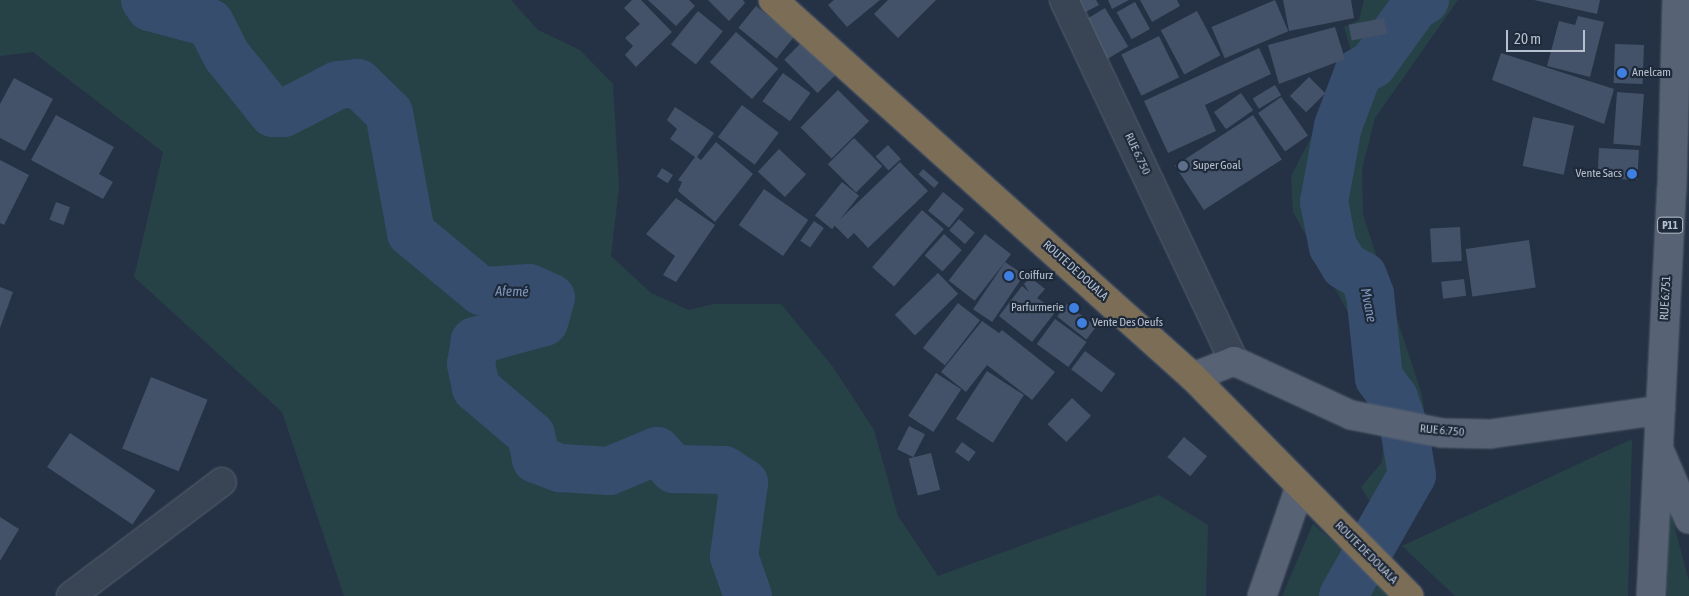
<!DOCTYPE html>
<meta charset="utf-8">
<style>
body{margin:0}
#map{position:relative;width:1689px;height:596px;overflow:hidden;background:#253245;font-family:"Asap Condensed",sans-serif}
div>[style]{position:absolute}
[style*='--x']{left:calc(var(--x)*1px);top:calc(var(--y)*1px);width:calc(var(--w)*1px);rotate:calc(var(--a)*1deg)}
.green>*{inset:0;background:#274246}
.river>*{height:48px;margin:-24px;padding:0 24px;transform-origin:24px;border-radius:24px;background:#374d6e}
.building>*{inset:0;background:#435268;transform-origin:0 0}
.roads{filter:drop-shadow(0 0 1px #586272) drop-shadow(0 0 1px #586272)}
.minor>*{height:28px;margin:-14px;padding:0 14px;transform-origin:14px;border-radius:14px;background:#394455}
.major>*{height:28px;margin:-14px;padding:0 14px;transform-origin:14px;border-radius:14px;background:#576375}
.highway>*{height:28px;margin:-14px;padding:0 14px;transform-origin:14px;border-radius:14px;background:#7b6d56}
.dots>*{width:14px;height:14px;translate:-50% -50%;box-sizing:border-box;border:2px solid #1e293a;border-radius:50%}
span{translate:-50% -50%;white-space:nowrap;text-align:center;line-height:1.15;-webkit-text-stroke:4.5px #1e293a;paint-order:stroke}
.shield-label span{padding:1px 4px;background:#1e293a;border:1px solid;border-radius:4px;-webkit-text-stroke-width:0}
.shield-label{font-size:11px;color:#b7c0ce;font-weight:700}
.poi-label{font-size:12px;color:#b7c0ce}
.left{translate:0 -50%;text-align:left}
.right{translate:-100% -50%;text-align:right}
.street-label{font-size:12px;color:#b7c0ce}
.water-label{font-size:14px;color:#7c95b8;font-style:italic}
.scale{position:absolute;left:1506px;top:30px;width:79px;height:22px;box-sizing:border-box;border:2px solid #b7c0ce;border-top:0;padding-left:6px;font-size:15px;line-height:18px;white-space:nowrap;color:#b7c0ce;-webkit-text-stroke:4px #1e293a;paint-order:stroke}
</style>
<div id="map">
<div class="green">
<i style="clip-path:polygon(0 0,511px 0,538px 30px,580px 50px,613px 84px,619px 187px,611px 256px,651px 293px,689px 310px,714px 304px,781px 304px,833px 367px,874px 430px,898px 516px,938px 576px,1159px 495px,1208px 525px,1206px 596px,344px 596px,282px 412px,134px 277px,163px 152px,33px 52px,0 56px)"></i>
<i style="clip-path:polygon(1364px 0,1458px 0,1375px 118px,1362px 169px,1363px 215px,1422px 395px,1426px 425px,1419px 508px,1398px 538px,1381px 533px,1377px 528px,1382px 521px,1361px 487px,1382px 462px,1384px 416px,1362px 374px,1354px 323px,1293px 212px,1291px 176px,1353px 57px,1344px 27px,1359px 20px)"></i>
<i style="clip-path:polygon(1632px 439px,1628px 596px,1455px 596px,1402px 546px)"></i>
<i style="clip-path:polygon(1669px 506px,1689px 581px,1689px 596px,1667px 596px)"></i>
<i style="clip-path:polygon(1313px 524px,1361px 565px,1393px 596px,1282px 596px)"></i>
</div>
<div class="river">
<i style="--x:145;--y:0;--w:9;--a:54"></i>
<i style="--x:150;--y:7;--w:62;--a:14.9"></i>
<i style="--x:210;--y:23;--w:37;--a:63"></i>
<i style="--x:227;--y:56;--w:73;--a:51.1"></i>
<i style="--x:273;--y:113;--w:11;--a:0"></i>
<i style="--x:284;--y:113;--w:61;--a:-27.4"></i>
<i style="--x:338;--y:85;--w:20;--a:-6"></i>
<i style="--x:358;--y:83;--w:43;--a:44.1"></i>
<i style="--x:389;--y:113;--w:122;--a:79.6"></i>
<i style="--x:411;--y:233;--w:91;--a:39.6"></i>
<i style="--x:481;--y:291;--w:48;--a:-3.6"></i>
<i style="--x:529;--y:288;--w:24;--a:24"></i>
<i style="--x:551;--y:298;--w:25;--a:106"></i>
<i style="--x:544;--y:322;--w:72;--a:164.6"></i>
<i style="--x:475;--y:341;--w:23;--a:100"></i>
<i style="--x:471;--y:364;--w:25;--a:78"></i>
<i style="--x:476;--y:388;--w:72;--a:40.5"></i>
<i style="--x:531;--y:435;--w:25;--a:78"></i>
<i style="--x:536;--y:459;--w:26;--a:21"></i>
<i style="--x:560;--y:468;--w:49;--a:3.5"></i>
<i style="--x:609;--y:471;--w:52;--a:-22.6"></i>
<i style="--x:657;--y:451;--w:25;--a:47"></i>
<i style="--x:674;--y:469;--w:50;--a:1.1"></i>
<i style="--x:724;--y:470;--w:24;--a:33"></i>
<i style="--x:744;--y:483;--w:74;--a:97.8"></i>
<i style="--x:734;--y:556;--w:42;--a:70.7"></i>
<i style="--x:1343;--y:596;--w:139;--a:-60.3"></i>
<i style="--x:1412;--y:475;--w:49;--a:-99.5"></i>
<i style="--x:1404;--y:427;--w:31;--a:-109"></i>
<i style="--x:1394;--y:398;--w:25;--a:-127"></i>
<i style="--x:1379;--y:378;--w:84;--a:-96.1"></i>
<i style="--x:1370;--y:294;--w:19;--a:-111"></i>
<i style="--x:1363;--y:276;--w:21;--a:-151"></i>
<i style="--x:1345;--y:266;--w:22;--a:-122"></i>
<i style="--x:1333;--y:247;--w:46;--a:-101.3"></i>
<i style="--x:1324;--y:202;--w:77;--a:-79.6"></i>
<i style="--x:1338;--y:126;--w:57;--a:-69.3"></i>
<i style="--x:1358;--y:73;--w:17;--a:-31"></i>
<i style="--x:1373;--y:64;--w:70;--a:-54.3"></i>
<i style="--x:1414;--y:7;--w:13;--a:-32"></i>
</div>
<div class="building">
<i style="clip-path:polygon(632px 0,641px 0,672px 32px,636px 67px,625px 55px,633px 46px,625px 38px,640px 24px,624px 8px)"></i>
<i style="clip-path:polygon(648px 0,689px 0,695px 6px,676px 26px)"></i>
<i style="clip-path:polygon(708px 0,743px 0,745px 3px,729px 21px)"></i>
<i style="clip-path:polygon(834px 0,880px 0,847px 27px,828px 5px)"></i>
<i style="clip-path:polygon(888px 0,936px 0,898px 38px,874px 14px)"></i>
<i style="clip-path:polygon(1075px 0,1096px 0,1099px 5px,1082px 14px)"></i>
<i style="clip-path:polygon(1108px 0,1129px 0,1112px 9px)"></i>
<i style="clip-path:polygon(1140px 0,1177px 0,1180px 6px,1152px 22px)"></i>
<i style="left:1275px;top:0;width:34px;height:69px;rotate:67deg"></i>
<i style="clip-path:polygon(1283px 0,1351px 0,1354px 18px,1289px 31px)"></i>
<i style="clip-path:polygon(1534px 0,1600px 0,1597px 14px)"></i>
<i style="left:1135px;top:2px;width:31px;height:21px;rotate:61deg"></i>
<i style="left:756px;top:6px;width:49px;height:28px;rotate:39deg"></i>
<i style="left:1105px;top:8px;width:45px;height:29px;rotate:59deg"></i>
<i style="left:698px;top:11px;width:32px;height:43px;rotate:39deg"></i>
<i style="left:1197px;top:11px;width:50px;height:41px;rotate:62deg"></i>
<i style="clip-path:polygon(1578px 16px,1604px 22px,1590px 77px,1547px 66px,1559px 21px,1575px 25px)"></i>
<i style="left:1384px;top:18px;width:16px;height:36px;rotate:79deg"></i>
<i style="clip-path:polygon(1335px 27px,1345px 59px,1279px 84px,1268px 45px)"></i>
<i style="left:736px;top:32px;width:56px;height:40px;rotate:41deg"></i>
<i style="left:1159px;top:36px;width:46px;height:42px;rotate:64deg"></i>
<i style="left:802px;top:42px;width:47px;height:25px;rotate:45deg"></i>
<i style="left:1615px;top:44px;width:29px;height:39px;rotate:2deg"></i>
<i style="clip-path:polygon(1259px 48px,1271px 74px,1205px 105px,1216px 131px,1168px 153px,1144px 101px)"></i>
<i style="clip-path:polygon(1501px 53px,1614px 89px,1604px 124px,1492px 80px)"></i>
<i style="left:783px;top:73px;width:34px;height:35px;rotate:36deg"></i>
<i style="left:1309px;top:77px;width:23px;height:27px;rotate:45deg"></i>
<i style="clip-path:polygon(14px 78px,53px 99px,25px 151px,0 138px,0 104px)"></i>
<i style="left:1275px;top:85px;width:12px;height:26px;rotate:59deg"></i>
<i style="left:838px;top:90px;width:44px;height:53px;rotate:45deg"></i>
<i style="left:1617px;top:92px;width:27px;height:52px;rotate:4deg"></i>
<i style="left:1241px;top:93px;width:21px;height:33px;rotate:55deg"></i>
<i style="left:1281px;top:97px;width:47px;height:28px;rotate:55deg"></i>
<i style="left:742px;top:105px;width:46px;height:40px;rotate:37deg"></i>
<i style="clip-path:polygon(675px 107px,714px 133px,697px 157px,701px 160px,716px 142px,753px 174px,715px 222px,678px 191px,682px 182px,678px 180px,695px 157px,670px 139px,677px 129px,667px 120px)"></i>
<i style="clip-path:polygon(56px 115px,114px 147px,99px 174px,113px 182px,103px 199px,31px 160px)"></i>
<i style="left:1253px;top:115px;width:53px;height:93px;rotate:57deg"></i>
<i style="left:1533px;top:117px;width:42px;height:50px;rotate:12deg"></i>
<i style="left:854px;top:138px;width:40px;height:37px;rotate:45deg"></i>
<i style="left:888px;top:145px;width:19px;height:17px;rotate:47deg"></i>
<i style="left:1599px;top:148px;width:40px;height:30px;rotate:3deg"></i>
<i style="left:779px;top:149px;width:37px;height:31px;rotate:43deg"></i>
<i style="clip-path:polygon(0 160px,29px 175px,4px 225px,0 223px)"></i>
<i style="clip-path:polygon(900px 162px,928px 191px,868px 248px,854px 233px,848px 239px,834px 225px)"></i>
<i style="left:662px;top:168px;width:13px;height:10px;rotate:32deg"></i>
<i style="left:923px;top:169px;width:21px;height:7px;rotate:41deg"></i>
<i style="left:842px;top:182px;width:22px;height:43px;rotate:39deg"></i>
<i style="left:764px;top:189px;width:54px;height:44px;rotate:35deg"></i>
<i style="left:943px;top:192px;width:27px;height:24px;rotate:39deg"></i>
<i style="clip-path:polygon(676px 198px,715px 225px,676px 282px,663px 275px,675px 256px,646px 234px)"></i>
<i style="left:56px;top:202px;width:15px;height:19px;rotate:20deg"></i>
<i style="left:922px;top:210px;width:29px;height:76px;rotate:41deg"></i>
<i style="left:959px;top:219px;width:21px;height:15px;rotate:41deg"></i>
<i style="left:814px;top:221px;width:12px;height:24px;rotate:35deg"></i>
<i style="left:1460px;top:227px;width:34px;height:30px;rotate:87deg"></i>
<i style="left:944px;top:234px;width:24px;height:29px;rotate:42deg"></i>
<i style="left:985px;top:234px;width:33px;height:59px;rotate:38deg"></i>
<i style="left:1529px;top:240px;width:48px;height:64px;rotate:82deg"></i>
<i style="left:1005px;top:262px;width:23px;height:57px;rotate:34deg"></i>
<i style="left:938px;top:273px;width:29px;height:60px;rotate:46deg"></i>
<i style="clip-path:polygon(1030px 277px,1045px 289px,1037px 298px,1056px 311px,1032px 342px,999px 316px,1022px 286px,1029px 292px,1024px 284px)"></i>
<i style="left:1464px;top:279px;width:17px;height:23px;rotate:83deg"></i>
<i style="clip-path:polygon(0 287px,13px 292px,0 328px)"></i>
<i style="left:958px;top:303px;width:28px;height:57px;rotate:38deg"></i>
<i style="left:1067px;top:304px;width:37px;height:16px;rotate:38deg"></i>
<i style="left:1055px;top:319px;width:39px;height:31px;rotate:36deg"></i>
<i style="clip-path:polygon(982px 321px,999px 333px,1002px 330px,1055px 372px,1032px 400px,987px 365px,966px 392px,941px 372px)"></i>
<i style="left:1085px;top:351px;width:38px;height:23px;rotate:37deg"></i>
<i style="left:987px;top:371px;width:44px;height:57px;rotate:33deg"></i>
<i style="left:936px;top:373px;width:30px;height:51px;rotate:33deg"></i>
<i style="left:151px;top:377px;width:61px;height:77px;rotate:22deg"></i>
<i style="left:1072px;top:398px;width:26px;height:36px;rotate:43deg"></i>
<i style="left:909px;top:426px;width:18px;height:26px;rotate:27deg"></i>
<i style="left:70px;top:433px;width:103px;height:41px;rotate:34deg"></i>
<i style="left:1184px;top:437px;width:30px;height:26px;rotate:40deg"></i>
<i style="left:962px;top:442px;width:17px;height:12px;rotate:36deg"></i>
<i style="left:931px;top:453px;width:38px;height:23px;rotate:76deg"></i>
<i style="clip-path:polygon(0 517px,19px 529px,0 561px)"></i>
</div>
<div class="roads">
<div class="minor">
<i style="--x:1064;--y:0;--w:399;--a:64.8"></i>
<i style="--x:71;--y:596;--w:189;--a:-37.1"></i>
</div>
<div class="major">
<i style="--x:1193;--y:377;--w:44;--a:-21.3"></i>
<i style="--x:1234;--y:361;--w:129;--a:24.8"></i>
<i style="--x:1351;--y:415;--w:93;--a:11.2"></i>
<i style="--x:1442;--y:433;--w:48;--a:1.2"></i>
<i style="--x:1490;--y:434;--w:172;--a:-8"></i>
<i style="--x:1661;--y:454;--w:71;--a:66.7"></i>
<i style="--x:1262;--y:596;--w:115;--a:-70.8"></i>
<i style="--x:1651;--y:596;--w:409;--a:-87.1"></i>
<i style="--x:1672;--y:188;--w:188;--a:-88.5"></i>
</div>
<div class="highway">
<i style="--x:773;--y:0;--w:564;--a:41.91"></i>
<i style="--x:1193;--y:377;--w:308;--a:45.4"></i>
</div>
</div>
<div class="dots">
<i style="left:1622px;top:73px;background:#3f7fe0"></i>
<i style="left:1183px;top:166px;background:#5c6f8a"></i>
<i style="left:1632px;top:174px;background:#3f7fe0"></i>
<i style="left:1009px;top:276px;background:#3f7fe0"></i>
<i style="left:1074px;top:308px;background:#3f7fe0"></i>
<i style="left:1082px;top:323px;background:#3f7fe0"></i>
</div>
<div class="shield-label">
<span style="left:1670px;top:225px">P11</span>
</div>
<div class="poi-label">
<span class="left" style="left:1632px;top:73px">Anelcam</span>
<span class="left" style="left:1193px;top:166px">Super Goal</span>
<span class="right" style="left:1622px;top:174px">Vente Sacs</span>
<span class="left" style="left:1019px;top:276px">Coiffurz</span>
<span class="right" style="left:1064px;top:308px">Parfurmerie</span>
<span class="left" style="left:1092px;top:323px">Vente Des Oeufs</span>
</div>
<div class="street-label">
<span style="left:1137px;top:154px;rotate:65deg">RUE 6.750</span>
<span style="left:1075px;top:271px;rotate:42deg">ROUTE DE DOUALA</span>
<span style="left:1666px;top:298px;rotate:-87deg">RUE 6.751</span>
<span style="left:1442px;top:431px;rotate:5deg">RUE 6.750</span>
<span style="left:1366px;top:553px;rotate:45deg">ROUTE DE DOUALA</span>
</div>
<div class="water-label">
<span style="left:512px;top:291px;rotate:1deg">Afemé</span>
<span style="left:1369px;top:305px;rotate:79deg">Mvane</span>
</div>
<div class="scale">20 m</div>
</div>
